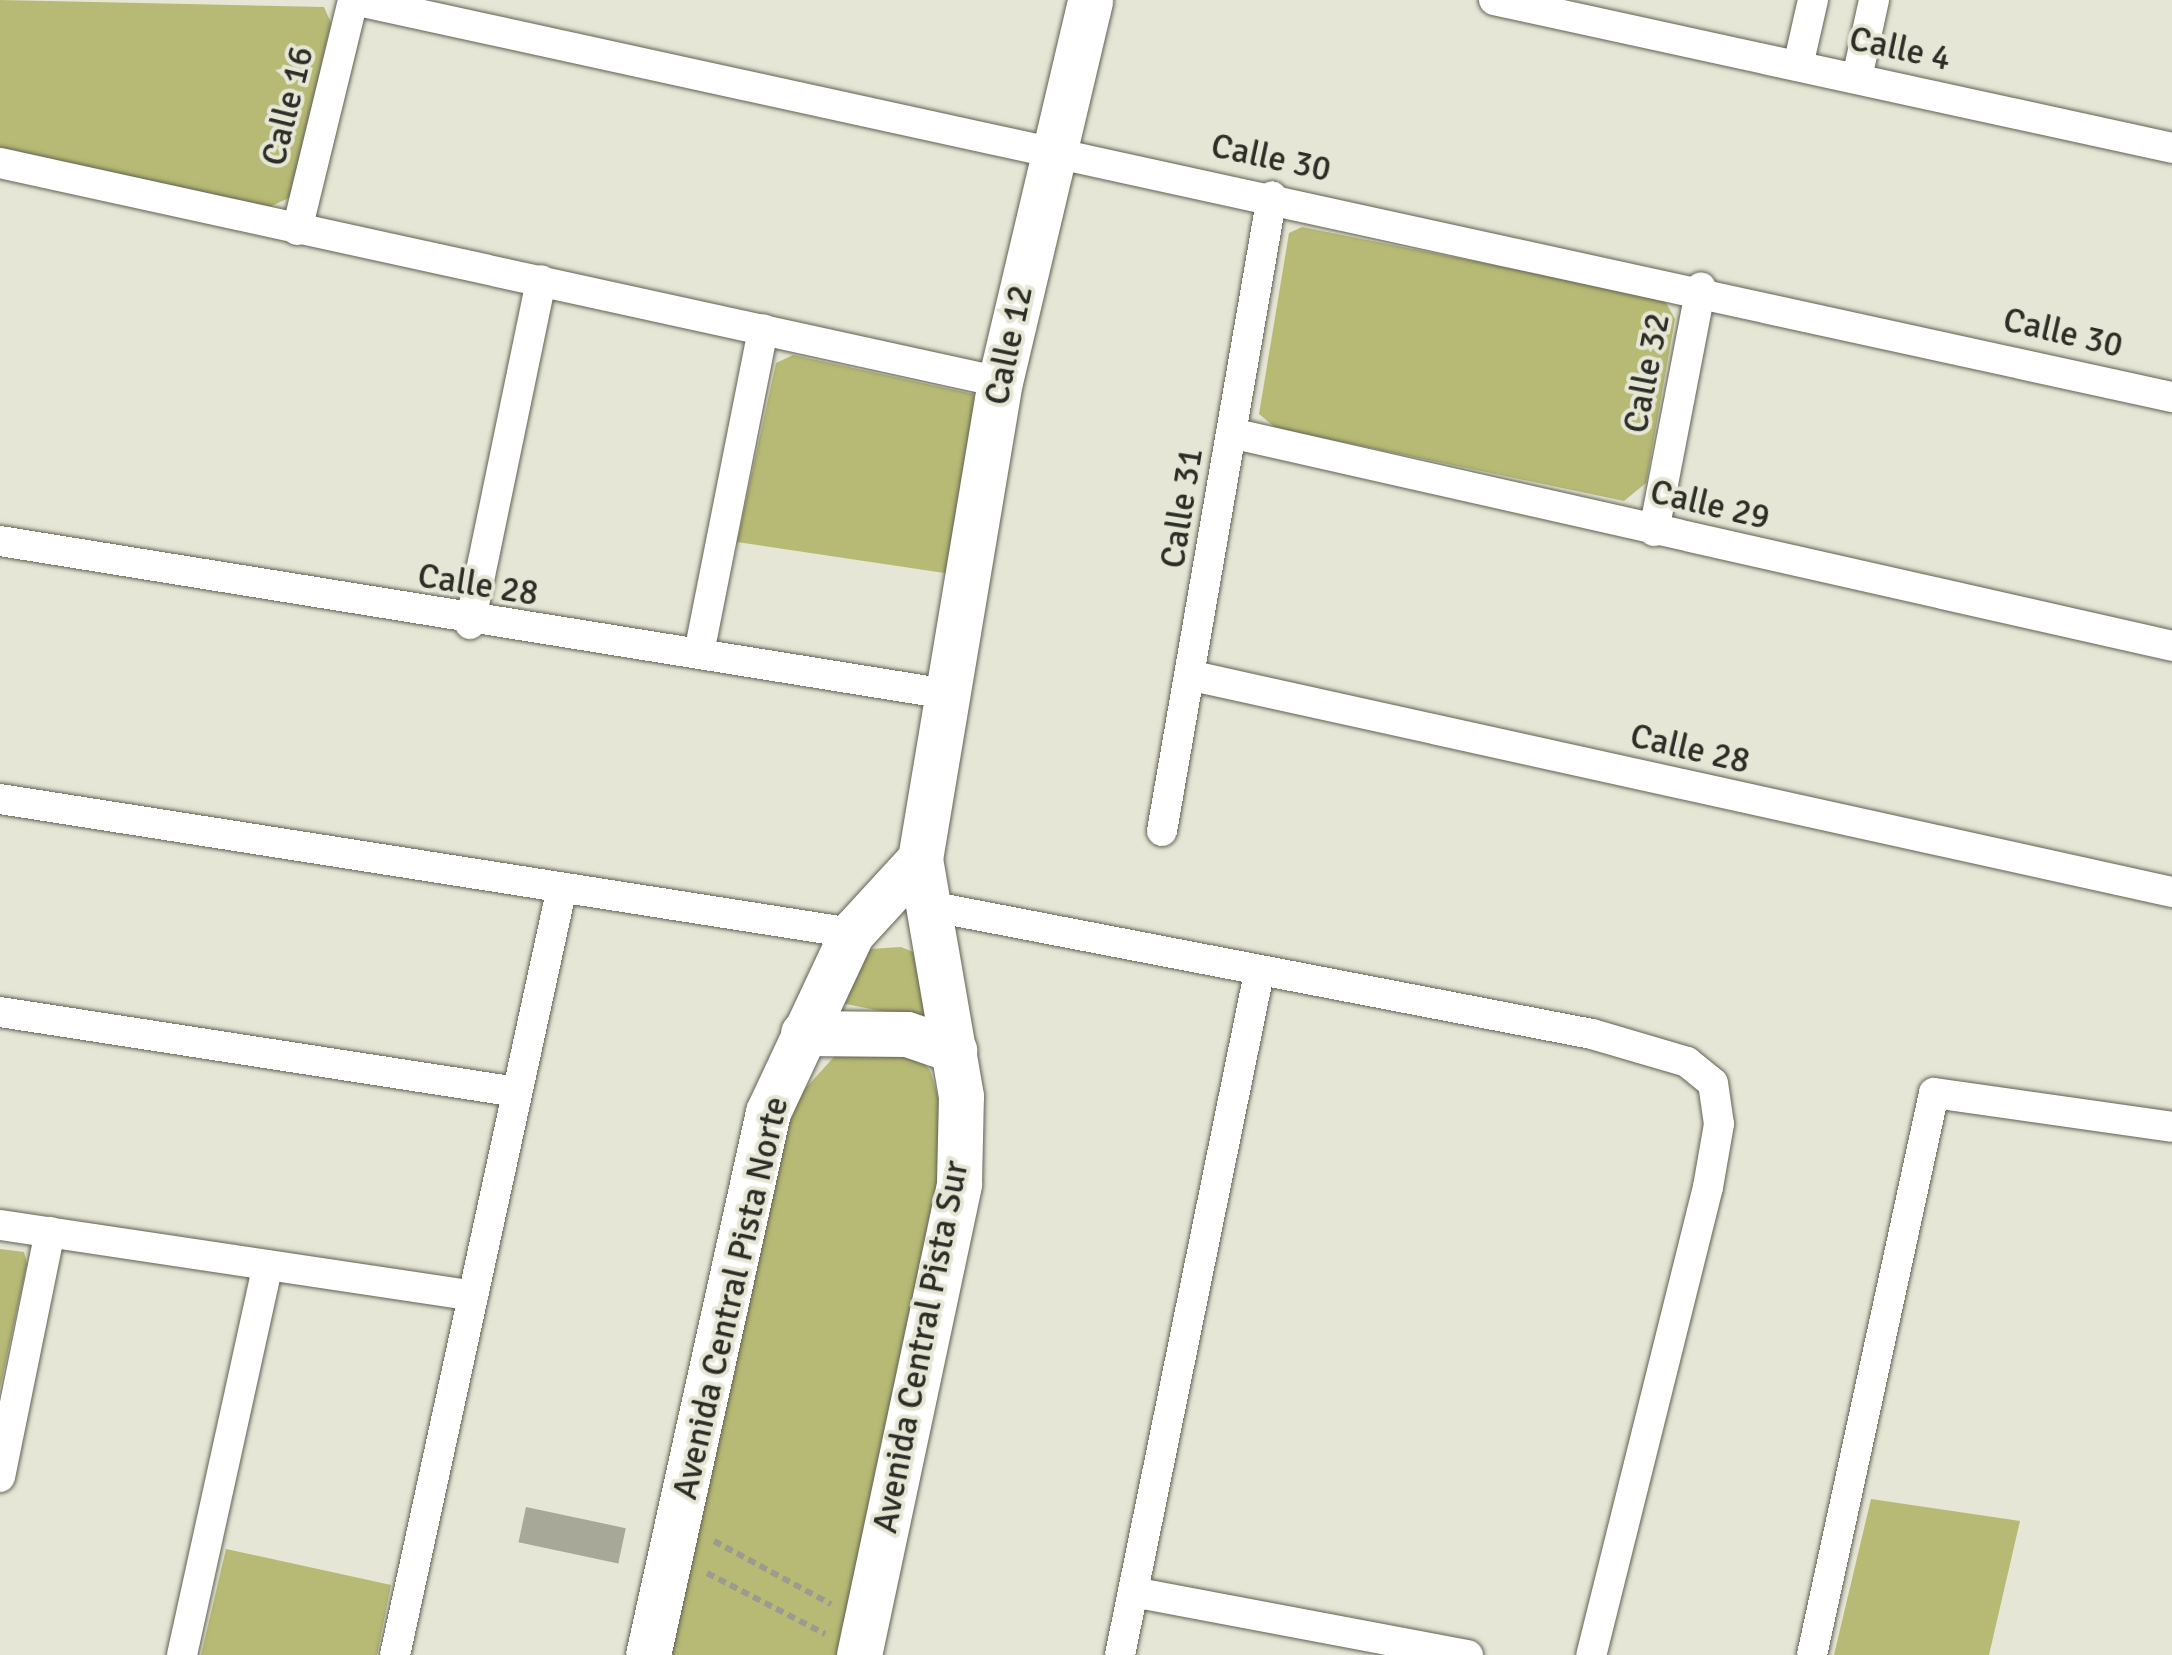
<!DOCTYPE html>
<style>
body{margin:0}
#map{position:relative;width:2172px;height:1655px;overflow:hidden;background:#e5e6d5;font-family:Signika,sans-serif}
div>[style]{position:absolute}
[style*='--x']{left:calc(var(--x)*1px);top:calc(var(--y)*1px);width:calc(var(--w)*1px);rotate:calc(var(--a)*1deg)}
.green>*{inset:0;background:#b7ba74}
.building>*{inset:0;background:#a7a898;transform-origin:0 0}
.path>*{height:6px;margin-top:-3px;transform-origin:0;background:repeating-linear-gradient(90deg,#9b9c8f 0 8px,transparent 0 13px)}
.roads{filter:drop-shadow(0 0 2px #616153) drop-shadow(0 0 2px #616153)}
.street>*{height:30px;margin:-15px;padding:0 15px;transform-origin:15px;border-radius:15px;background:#fff}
.secondary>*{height:45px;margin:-22.5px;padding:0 22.5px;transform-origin:22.5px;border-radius:22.5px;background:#fff}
span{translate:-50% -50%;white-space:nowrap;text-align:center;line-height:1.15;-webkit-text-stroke:8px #e5e6d5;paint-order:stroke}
.street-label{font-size:35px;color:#2c2d26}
</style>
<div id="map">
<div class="green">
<i style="clip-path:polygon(0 0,324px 7px,331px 23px,291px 197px,267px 208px,0 147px)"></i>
<i style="clip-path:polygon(1302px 227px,1664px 299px,1675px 319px,1646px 483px,1624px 501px,1276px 428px,1259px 414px,1289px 233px)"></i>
<i style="clip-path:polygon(793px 355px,973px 394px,982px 416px,951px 574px,737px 542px,776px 363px)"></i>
<i style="clip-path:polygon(901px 947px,928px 958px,931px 1021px,836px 1002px,870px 949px)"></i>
<i style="clip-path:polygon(905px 1046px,930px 1070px,948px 1130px,846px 1655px,662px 1655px,777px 1120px,841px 1049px)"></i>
<i style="clip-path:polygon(0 1249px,24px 1252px,27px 1264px,0 1388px)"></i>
<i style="clip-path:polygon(1871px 1499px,2020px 1521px,1989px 1655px,1834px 1655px)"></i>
<i style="clip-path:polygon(226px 1549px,391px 1585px,377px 1655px,201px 1655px)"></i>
</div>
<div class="building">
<i style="left:526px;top:1507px;width:102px;height:36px;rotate:12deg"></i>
</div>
<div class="path">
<i style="--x:714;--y:1541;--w:133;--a:28.3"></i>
<i style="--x:707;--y:1573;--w:133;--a:27.3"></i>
</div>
<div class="roads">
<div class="street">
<i style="--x:354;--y:0;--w:1861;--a:12.32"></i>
<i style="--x:1494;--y:0;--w:694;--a:12.31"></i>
<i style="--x:1798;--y:66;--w:68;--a:-77.2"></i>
<i style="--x:1857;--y:78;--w:80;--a:-77.7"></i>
<i style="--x:0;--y:163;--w:1024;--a:12.35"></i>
<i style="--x:297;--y:230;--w:237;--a:-76.3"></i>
<i style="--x:1231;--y:433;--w:965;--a:12.75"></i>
<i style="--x:1654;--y:531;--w:248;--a:-79.1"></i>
<i style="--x:0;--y:541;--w:959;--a:9.18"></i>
<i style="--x:470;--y:624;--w:351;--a:-78.3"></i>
<i style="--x:699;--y:653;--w:330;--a:-78.8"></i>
<i style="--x:1193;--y:676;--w:1003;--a:12.44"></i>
<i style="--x:0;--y:799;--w:862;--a:8.94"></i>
<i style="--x:1162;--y:831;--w:644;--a:-80.17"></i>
<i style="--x:929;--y:906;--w:675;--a:10.93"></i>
<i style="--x:1592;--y:1034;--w:99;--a:16.4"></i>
<i style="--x:1687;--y:1062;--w:33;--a:39"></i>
<i style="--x:1713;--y:1083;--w:41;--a:81.7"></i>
<i style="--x:1719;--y:1124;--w:64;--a:99.9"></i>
<i style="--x:1708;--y:1187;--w:482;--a:104"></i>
<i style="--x:0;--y:1012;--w:523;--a:8.8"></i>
<i style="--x:0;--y:1225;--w:478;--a:8.5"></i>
<i style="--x:0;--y:1477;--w:250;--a:-78.5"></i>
<i style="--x:1133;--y:1592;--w:341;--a:10.7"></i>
<i style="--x:182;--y:1655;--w:399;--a:-77.6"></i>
<i style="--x:395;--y:1655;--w:781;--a:-77.73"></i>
<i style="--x:1120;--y:1655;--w:696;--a:-78.48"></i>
<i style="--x:1812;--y:1655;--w:575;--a:-77.75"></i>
<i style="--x:1934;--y:1093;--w:240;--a:8.1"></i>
</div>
<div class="secondary">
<i style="--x:803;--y:1033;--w:104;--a:0.6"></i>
<i style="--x:907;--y:1034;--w:50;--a:18.8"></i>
<i style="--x:648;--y:1655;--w:556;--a:-77.54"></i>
<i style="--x:768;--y:1112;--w:198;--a:-64.9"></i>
<i style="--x:852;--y:933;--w:100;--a:-47.4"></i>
<i style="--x:859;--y:1655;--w:482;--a:-78"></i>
<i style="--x:959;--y:1183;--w:87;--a:-88.7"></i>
<i style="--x:961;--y:1096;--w:241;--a:-99.8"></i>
<i style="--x:920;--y:859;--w:484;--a:-80.5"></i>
<i style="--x:1000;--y:382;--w:392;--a:-76.7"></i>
</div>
</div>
<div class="street-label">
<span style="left:1900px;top:49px;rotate:12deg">Calle 4</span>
<span style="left:288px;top:106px;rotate:-76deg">Calle 16</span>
<span style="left:1271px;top:158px;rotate:12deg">Calle 30</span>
<span style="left:2063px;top:333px;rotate:13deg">Calle 30</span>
<span style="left:1009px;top:345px;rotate:-78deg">Calle 12</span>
<span style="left:1647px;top:373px;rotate:-79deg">Calle 32</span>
<span style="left:1710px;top:505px;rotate:13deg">Calle 29</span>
<span style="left:1182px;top:508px;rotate:-81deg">Calle 31</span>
<span style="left:478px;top:585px;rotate:9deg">Calle 28</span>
<span style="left:1690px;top:749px;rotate:13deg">Calle 28</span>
<span style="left:731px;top:1298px;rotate:-77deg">Avenida Central Pista Norte</span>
<span style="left:921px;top:1347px;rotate:-79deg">Avenida Central Pista Sur</span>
</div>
</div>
